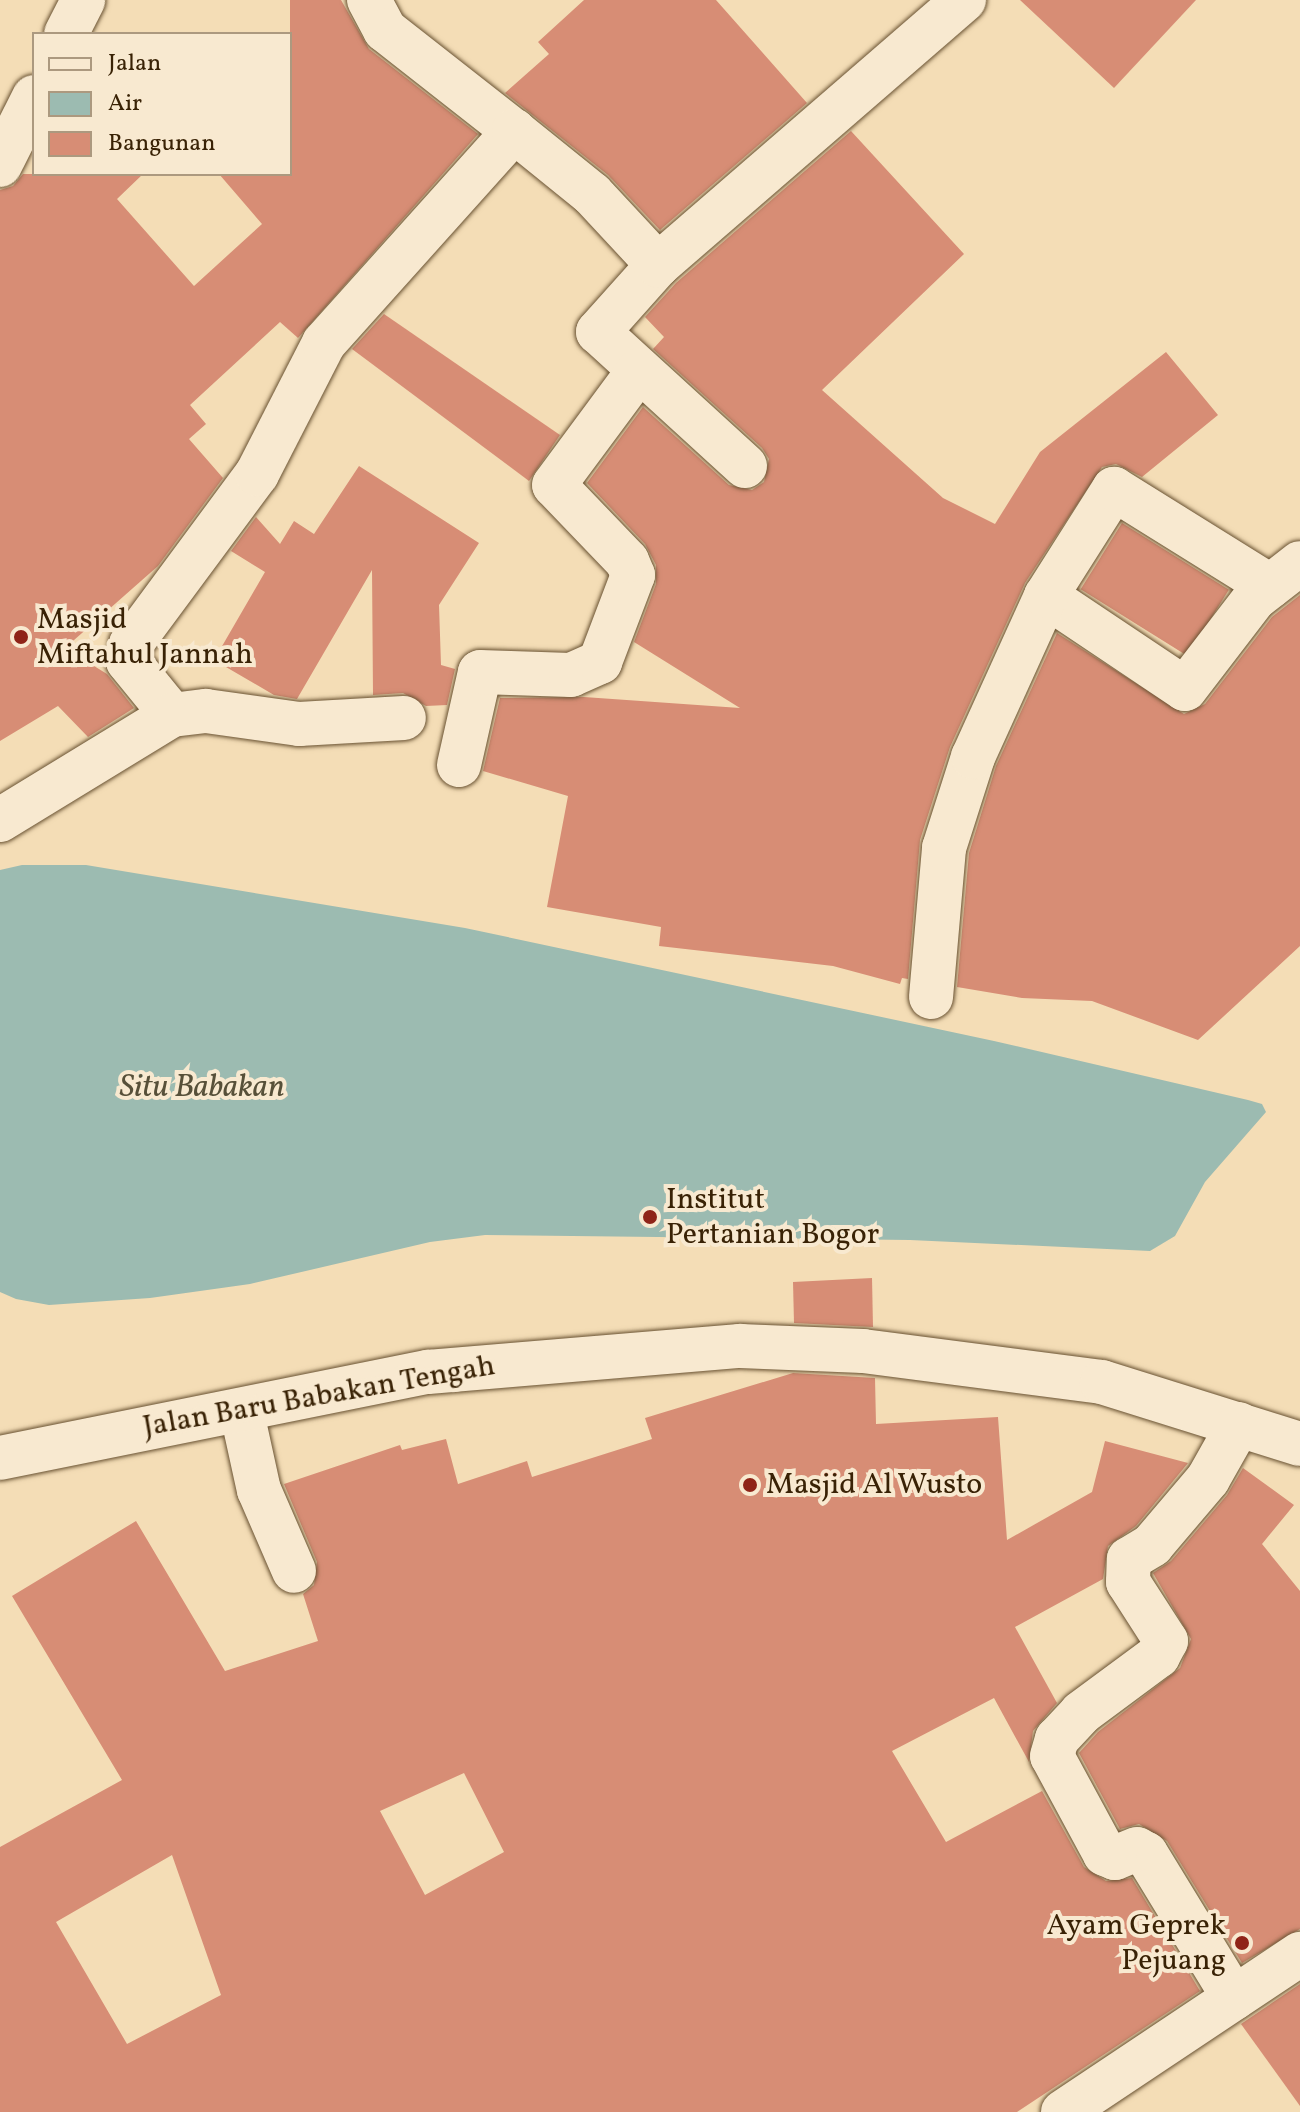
<!DOCTYPE html>
<style>
body{margin:0}
#map{position:relative;width:1300px;height:2112px;overflow:hidden;background:#f4ddb6;font-family:Vollkorn,serif}
div>[style]{position:absolute}
[style*='--x']{left:calc(var(--x)*1px);top:calc(var(--y)*1px);width:calc(var(--w)*1px);rotate:calc(var(--a)*1deg)}
.water>*{inset:0;background:#9cbbb1}
.building>*{inset:0;background:#d78d75;transform-origin:0 0}
.roads{filter:drop-shadow(0 0 2px #685131) drop-shadow(0 0 2px #685131)}
.street>*{height:44px;margin:-22px;padding:0 22px;transform-origin:22px;border-radius:22px;background:#f8e9d0}
.secondary>*{height:44px;margin:-22px;padding:0 22px;transform-origin:22px;border-radius:22px;background:#f8e9d0}
.dots>*{width:22px;height:22px;translate:-50% -50%;box-sizing:border-box;border:4px solid #f8e9d0;border-radius:50%}
span{translate:-50% -50%;white-space:nowrap;text-align:center;line-height:1.15;-webkit-text-stroke:8px #f8e9d0;paint-order:stroke}
.poi-label{font-size:30px;color:#392205}
.left{translate:0 -50%;text-align:left}
.right{translate:-100% -50%;text-align:right}
.street-label{font-size:30px;color:#392205}
.water-label{font-size:32px;color:#575039;font-style:italic}
.legend{position:absolute;left:32px;top:32px;width:260px;height:144px;box-sizing:border-box;background:#f8e9d0;border:2px solid #ac997f;margin:0;padding:10px 14px;list-style:none;font-size:24px;color:#392205}
.legend li{display:flex;align-items:center;gap:16px;height:40px}
.legend b{width:40px;border:2px solid #ac997f}
</style>
<div id="map">
<div class="water">
<i style="clip-path:polygon(22px 865px,86px 865px,465px 928px,994px 1041px,1248px 1100px,1262px 1104px,1266px 1112px,1205px 1182px,1175px 1236px,1150px 1251px,910px 1240px,485px 1235px,430px 1242px,250px 1284px,150px 1298px,49px 1305px,16px 1299px,0 1292px,0 870px)"></i>
</div>
<div class="building">
<i style="clip-path:polygon(290px 0,341px 0,369px 49px,478px 134px,298px 338px,280px 322px,190px 405px,206px 424px,189px 439px,223px 478px,158px 566px,65px 648px,107px 674px,134px 708px,88px 737px,58px 706px,0 741px,0 190px,13px 186px,23px 174px,143px 174px,117px 199px,194px 286px,262px 224px,219px 174px,290px 174px)"></i>
<i style="clip-path:polygon(584px 0,716px 0,807px 103px,660px 230px,608px 175px,505px 93px,549px 54px,538px 42px)"></i>
<i style="clip-path:polygon(1020px 0,1196px 0,1114px 88px)"></i>
<i style="clip-path:polygon(851px 131px,964px 254px,822px 390px,943px 498px,995px 524px,1040px 452px,1166px 352px,1218px 415px,1142px 477px,1116px 464px,1102px 467px,1025px 583px,950px 747px,920px 840px,908px 979px,902px 978px,900px 984px,833px 966px,659px 946px,661px 927px,547px 907px,568px 796px,483px 771px,500px 698px,584px 697px,740px 708px,634px 642px,656px 584px,656px 565px,645px 544px,587px 483px,643px 407px,729px 485px,752px 490px,764px 482px,769px 459px,762px 448px,653px 349px,664px 337px,645px 317px,676px 283px)"></i>
<i style="clip-path:polygon(384px 314px,560px 435px,529px 481px,352px 349px)"></i>
<i style="clip-path:polygon(359px 466px,479px 543px,439px 605px,441px 665px,455px 669px,447px 705px,426px 706px,403px 693px,373px 695px,372px 570px,297px 699px,274px 695px,214px 660px,265px 572px,231px 551px,256px 517px,280px 544px,294px 521px,314px 534px)"></i>
<i style="left:1122px;top:523px;width:126px;height:78px;rotate:32deg"></i>
<i style="clip-path:polygon(1300px 595px,1300px 946px,1198px 1040px,1092px 1001px,1022px 998px,957px 987px,969px 853px,996px 766px,1057px 633px,1184px 714px,1205px 704px,1272px 617px)"></i>
<i style="clip-path:polygon(872px 1278px,873px 1327px,794px 1323px,793px 1282px)"></i>
<i style="clip-path:polygon(evenodd,793px 1373px,875px 1378px,876px 1424px,998px 1417px,1007px 1540px,1092px 1492px,1105px 1441px,1188px 1463px,1136px 1526px,1108px 1546px,1103px 1579px,1015px 1627px,1057px 1703px,1033px 1731px,1029px 1762px,994px 1698px,892px 1751px,946px 1842px,1042px 1791px,1084px 1867px,1106px 1881px,1132px 1878px,1200px 1991px,1017px 2112px,0 2112px,0 1847px,122px 1780px,12px 1596px,136px 1521px,225px 1671px,318px 1641px,303px 1594px,314px 1585px,317px 1562px,284px 1484px,400px 1445px,402px 1450px,446px 1439px,458px 1484px,527px 1461px,532px 1477px,652px 1439px,645px 1418px,793px 1373px,464px 1773px,504px 1852px,425px 1895px,380px 1811px,464px 1773px,793px 1373px,172px 1855px,221px 1995px,127px 2044px,56px 1922px,172px 1855px)"></i>
<i style="clip-path:polygon(1243px 1468px,1294px 1505px,1262px 1544px,1300px 1591px,1300px 1929px,1242px 1963px,1167px 1841px,1139px 1824px,1120px 1829px,1079px 1753px,1098px 1732px,1180px 1668px,1191px 1639px,1153px 1573px,1171px 1561px,1227px 1495px)"></i>
<i style="clip-path:polygon(1300px 1984px,1300px 2106px,1241px 2024px)"></i>
</div>
<div class="roads">
<div class="street">
<i style="--x:369;--y:0;--w:34;--a:62"></i>
<i style="--x:385;--y:30;--w:164;--a:38.1"></i>
<i style="--x:66;--y:34;--w:38;--a:-63"></i>
<i style="--x:0;--y:165;--w:76;--a:-63.4"></i>
<i style="--x:745;--y:466;--w:199;--a:-137.6"></i>
<i style="--x:598;--y:332;--w:90;--a:-48.2"></i>
<i style="--x:658;--y:265;--w:405;--a:-40.9"></i>
<i style="--x:1046;--y:596;--w:167;--a:33.8"></i>
<i style="--x:1185;--y:689;--w:113;--a:-52.5"></i>
<i style="--x:1254;--y:599;--w:58;--a:-38"></i>
<i style="--x:172;--y:715;--w:70;--a:-129.2"></i>
<i style="--x:128;--y:661;--w:17;--a:-80"></i>
<i style="--x:131;--y:644;--w:212;--a:-53.5"></i>
<i style="--x:257;--y:474;--w:147;--a:-62.9"></i>
<i style="--x:324;--y:343;--w:285;--a:-48.1"></i>
<i style="--x:514;--y:131;--w:100;--a:38.9"></i>
<i style="--x:592;--y:194;--w:97;--a:47.1"></i>
<i style="--x:459;--y:765;--w:95;--a:-77.3"></i>
<i style="--x:480;--y:672;--w:91;--a:1.9"></i>
<i style="--x:571;--y:675;--w:32;--a:-24"></i>
<i style="--x:600;--y:662;--w:93;--a:-69.2"></i>
<i style="--x:633;--y:575;--w:15;--a:-113"></i>
<i style="--x:627;--y:561;--w:105;--a:-133.8"></i>
<i style="--x:554;--y:485;--w:143;--a:-53.5"></i>
<i style="--x:0;--y:820;--w:202;--a:-31.4"></i>
<i style="--x:172;--y:715;--w:34;--a:-7"></i>
<i style="--x:206;--y:711;--w:94;--a:8"></i>
<i style="--x:299;--y:724;--w:105;--a:-3.3"></i>
<i style="--x:931;--y:997;--w:150;--a:-85"></i>
<i style="--x:944;--y:848;--w:96;--a:-72.3"></i>
<i style="--x:973;--y:757;--w:177;--a:-65.6"></i>
<i style="--x:1046;--y:596;--w:127;--a:-57.6"></i>
<i style="--x:1114;--y:489;--w:184;--a:31.9"></i>
<i style="--x:242;--y:1413;--w:79;--a:77.6"></i>
<i style="--x:259;--y:1490;--w:88;--a:66.6"></i>
<i style="--x:0;--y:1458;--w:437;--a:-11.4"></i>
<i style="--x:428;--y:1372;--w:313;--a:-4.8"></i>
<i style="--x:740;--y:1346;--w:123;--a:2.3"></i>
<i style="--x:863;--y:1351;--w:241;--a:7.4"></i>
<i style="--x:1102;--y:1382;--w:207;--a:17.4"></i>
<i style="--x:1234;--y:1998;--w:169;--a:-121.4"></i>
<i style="--x:1146;--y:1854;--w:10;--a:-151"></i>
<i style="--x:1137;--y:1849;--w:24;--a:158"></i>
<i style="--x:1115;--y:1858;--w:11;--a:-158"></i>
<i style="--x:1105;--y:1854;--w:111;--a:-118.4"></i>
<i style="--x:1052;--y:1756;--w:18;--a:-74"></i>
<i style="--x:1057;--y:1739;--w:35;--a:-47"></i>
<i style="--x:1081;--y:1713;--w:96;--a:-36.5"></i>
<i style="--x:1158;--y:1656;--w:17;--a:-62"></i>
<i style="--x:1166;--y:1641;--w:70;--a:-122.8"></i>
<i style="--x:1128;--y:1582;--w:23;--a:-88"></i>
<i style="--x:1129;--y:1559;--w:27;--a:-31"></i>
<i style="--x:1152;--y:1545;--w:87;--a:-49.7"></i>
<i style="--x:1208;--y:1479;--w:63;--a:-60.6"></i>
</div>
<div class="secondary">
<i style="--x:1063;--y:2112;--w:285;--a:-33.7"></i>
</div>
</div>
<div class="dots">
<i style="left:21px;top:637px;background:#8f2418"></i>
<i style="left:650px;top:1217px;background:#8f2418"></i>
<i style="left:750px;top:1485px;background:#8f2418"></i>
<i style="left:1242px;top:1943px;background:#8f2418"></i>
</div>
<div class="poi-label">
<span class="left" style="left:37px;top:637px">Masjid<br>Miftahul Jannah</span>
<span class="left" style="left:666px;top:1217px">Institut<br>Pertanian Bogor</span>
<span class="left" style="left:766px;top:1485px">Masjid Al Wusto</span>
<span class="right" style="left:1226px;top:1943px">Ayam Geprek<br>Pejuang</span>
</div>
<div class="street-label">
<span style="left:319px;top:1397px;rotate:-10deg">Jalan Baru Babakan Tengah</span>
</div>
<div class="water-label">
<span style="left:202px;top:1088px">Situ Babakan</span>
</div>
<ul class="legend">
<li><b style="height:10px;background:#f8e9d0"></b>Jalan</li>
<li><b style="height:22px;background:#9cbbb1"></b>Air</li>
<li><b style="height:22px;background:#d78d75"></b>Bangunan</li>
</ul>
</div>
